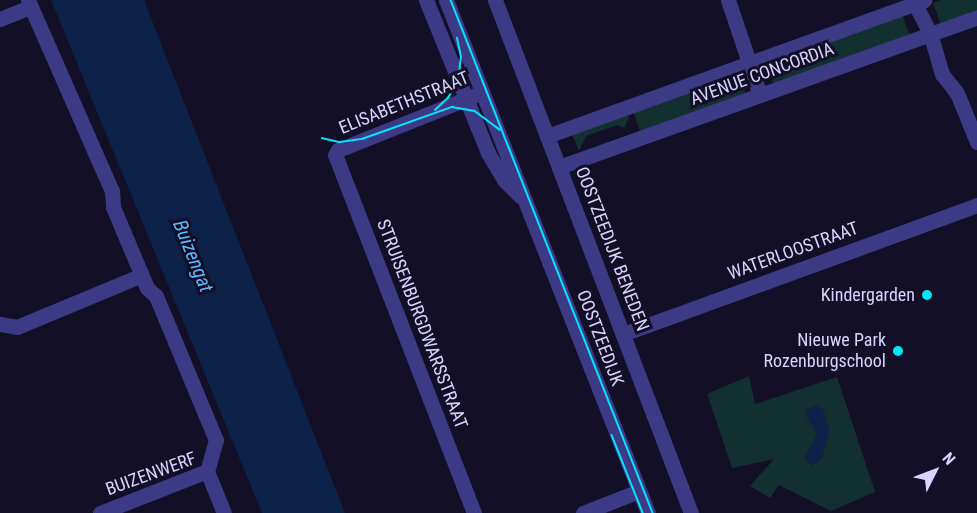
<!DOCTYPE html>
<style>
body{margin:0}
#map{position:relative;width:977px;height:513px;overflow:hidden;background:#130f26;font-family:"Roboto Condensed",sans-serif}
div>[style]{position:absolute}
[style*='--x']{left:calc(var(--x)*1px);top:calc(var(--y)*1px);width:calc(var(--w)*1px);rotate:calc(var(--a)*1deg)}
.green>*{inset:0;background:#12302f;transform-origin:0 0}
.water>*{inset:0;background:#0c2248}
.minor>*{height:15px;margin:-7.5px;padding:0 7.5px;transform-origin:7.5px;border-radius:7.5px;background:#3d3a85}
.tertiary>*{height:15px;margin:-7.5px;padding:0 7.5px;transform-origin:7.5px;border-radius:7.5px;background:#3d3a85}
.tram>*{height:1.5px;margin:-0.75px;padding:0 0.75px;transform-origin:0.75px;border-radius:0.75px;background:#00e5ff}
.dots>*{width:16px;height:16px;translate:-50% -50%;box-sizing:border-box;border:3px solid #130f26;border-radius:50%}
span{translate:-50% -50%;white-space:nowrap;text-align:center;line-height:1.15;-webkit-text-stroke:6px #130f26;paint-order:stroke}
.street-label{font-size:18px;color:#d9d4ff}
.poi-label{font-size:18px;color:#d9d4ff}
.right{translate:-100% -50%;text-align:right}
.water-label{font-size:20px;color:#62b6ff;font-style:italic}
.north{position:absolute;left:905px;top:441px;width:60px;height:60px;-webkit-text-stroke:4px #130f26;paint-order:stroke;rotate:48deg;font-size:16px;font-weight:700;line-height:24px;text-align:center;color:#d9d4ff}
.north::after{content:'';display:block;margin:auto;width:21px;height:27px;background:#d9d4ff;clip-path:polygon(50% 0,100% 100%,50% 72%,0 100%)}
</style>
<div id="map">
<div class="green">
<i style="clip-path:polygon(941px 0,977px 0,977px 12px,941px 25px,933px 3px)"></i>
<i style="left:902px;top:14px;width:23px;height:145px;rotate:70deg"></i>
<i style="left:738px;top:72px;width:24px;height:112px;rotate:71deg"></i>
<i style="clip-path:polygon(627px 112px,629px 117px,624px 128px,617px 125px,586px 136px,579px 151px,571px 132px)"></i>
<i style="clip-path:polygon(749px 376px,755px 404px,837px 377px,875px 492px,831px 511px,779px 485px,770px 498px,750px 486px,774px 459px,732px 468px,707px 394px)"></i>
</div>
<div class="water">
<i style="clip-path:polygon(51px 0,144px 0,345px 513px,262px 513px)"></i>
<i style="clip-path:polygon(818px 405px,824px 411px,829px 430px,822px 458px,812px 466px,804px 458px,817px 434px,806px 416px,807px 409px)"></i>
</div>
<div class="minor">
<i style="--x:28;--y:0;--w:209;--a:66.3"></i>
<i style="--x:112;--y:191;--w:16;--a:86"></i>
<i style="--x:113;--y:207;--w:88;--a:67.2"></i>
<i style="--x:147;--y:288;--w:12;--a:42"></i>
<i style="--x:156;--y:296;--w:156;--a:67.4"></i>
<i style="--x:216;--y:440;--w:32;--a:106"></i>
<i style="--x:495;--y:0;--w:549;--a:69.09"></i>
<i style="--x:728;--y:0;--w:100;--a:71.4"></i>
<i style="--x:913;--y:0;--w:37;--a:63"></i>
<i style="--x:930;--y:33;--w:43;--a:73.7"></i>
<i style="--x:942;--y:74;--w:24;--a:52"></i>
<i style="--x:957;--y:93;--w:53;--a:67.8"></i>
<i style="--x:0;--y:19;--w:31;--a:-22"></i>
<i style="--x:547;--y:136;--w:401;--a:-19.8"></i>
<i style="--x:559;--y:167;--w:444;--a:-19.7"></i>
<i style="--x:0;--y:324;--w:17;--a:10"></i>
<i style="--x:17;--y:327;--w:135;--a:-22.6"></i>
<i style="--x:623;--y:334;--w:377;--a:-20"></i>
<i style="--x:100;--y:513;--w:115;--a:-21.4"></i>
<i style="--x:207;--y:471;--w:45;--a:68"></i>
<i style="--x:474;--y:513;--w:384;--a:-111.2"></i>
<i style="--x:335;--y:155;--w:6;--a:-59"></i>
<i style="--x:338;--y:150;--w:151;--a:-21.8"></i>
<i style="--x:583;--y:513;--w:60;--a:-21.4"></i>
</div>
<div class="tertiary">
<i style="--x:426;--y:0;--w:165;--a:67.9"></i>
<i style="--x:488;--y:153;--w:31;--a:59"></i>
<i style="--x:504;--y:180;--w:23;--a:45"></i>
<i style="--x:446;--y:0;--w:551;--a:68.51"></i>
</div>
<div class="tram">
<i style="--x:451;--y:0;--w:551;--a:68.51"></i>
<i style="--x:435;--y:110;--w:18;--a:-43"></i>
<i style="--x:448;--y:98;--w:20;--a:-60"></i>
<i style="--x:458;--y:81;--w:24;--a:-83"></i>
<i style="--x:461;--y:57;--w:19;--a:-102"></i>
<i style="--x:322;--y:138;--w:18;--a:13"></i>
<i style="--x:340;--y:142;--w:22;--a:-8"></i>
<i style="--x:362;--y:139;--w:96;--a:-19.6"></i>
<i style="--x:452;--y:107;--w:23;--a:10"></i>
<i style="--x:475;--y:111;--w:31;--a:37"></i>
<i style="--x:612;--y:435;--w:84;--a:68.3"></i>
</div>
<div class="dots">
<i style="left:927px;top:295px;background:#00e5ff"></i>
<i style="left:898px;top:351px;background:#00e5ff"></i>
</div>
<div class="street-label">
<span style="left:762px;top:74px;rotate:-20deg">AVENUE CONCORDIA</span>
<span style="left:404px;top:103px;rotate:-22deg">ELISABETHSTRAAT</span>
<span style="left:612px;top:249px;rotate:69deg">OOSTZEEDIJK BENEDEN</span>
<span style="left:793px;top:251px;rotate:-20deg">WATERLOOSTRAAT</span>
<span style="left:422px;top:324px;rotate:69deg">STRUISENBURGDWARSSTRAAT</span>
<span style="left:600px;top:338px;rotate:69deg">OOSTZEEDIJK</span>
<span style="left:151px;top:474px;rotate:-20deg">BUIZENWERF</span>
</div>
<div class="poi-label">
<span class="right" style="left:915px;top:295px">Kindergarden</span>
<span class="right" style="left:886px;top:351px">Nieuwe Park<br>Rozenburgschool</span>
</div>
<div class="water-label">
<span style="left:193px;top:256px;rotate:68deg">Buizengat</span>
</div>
<div class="north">N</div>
</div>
